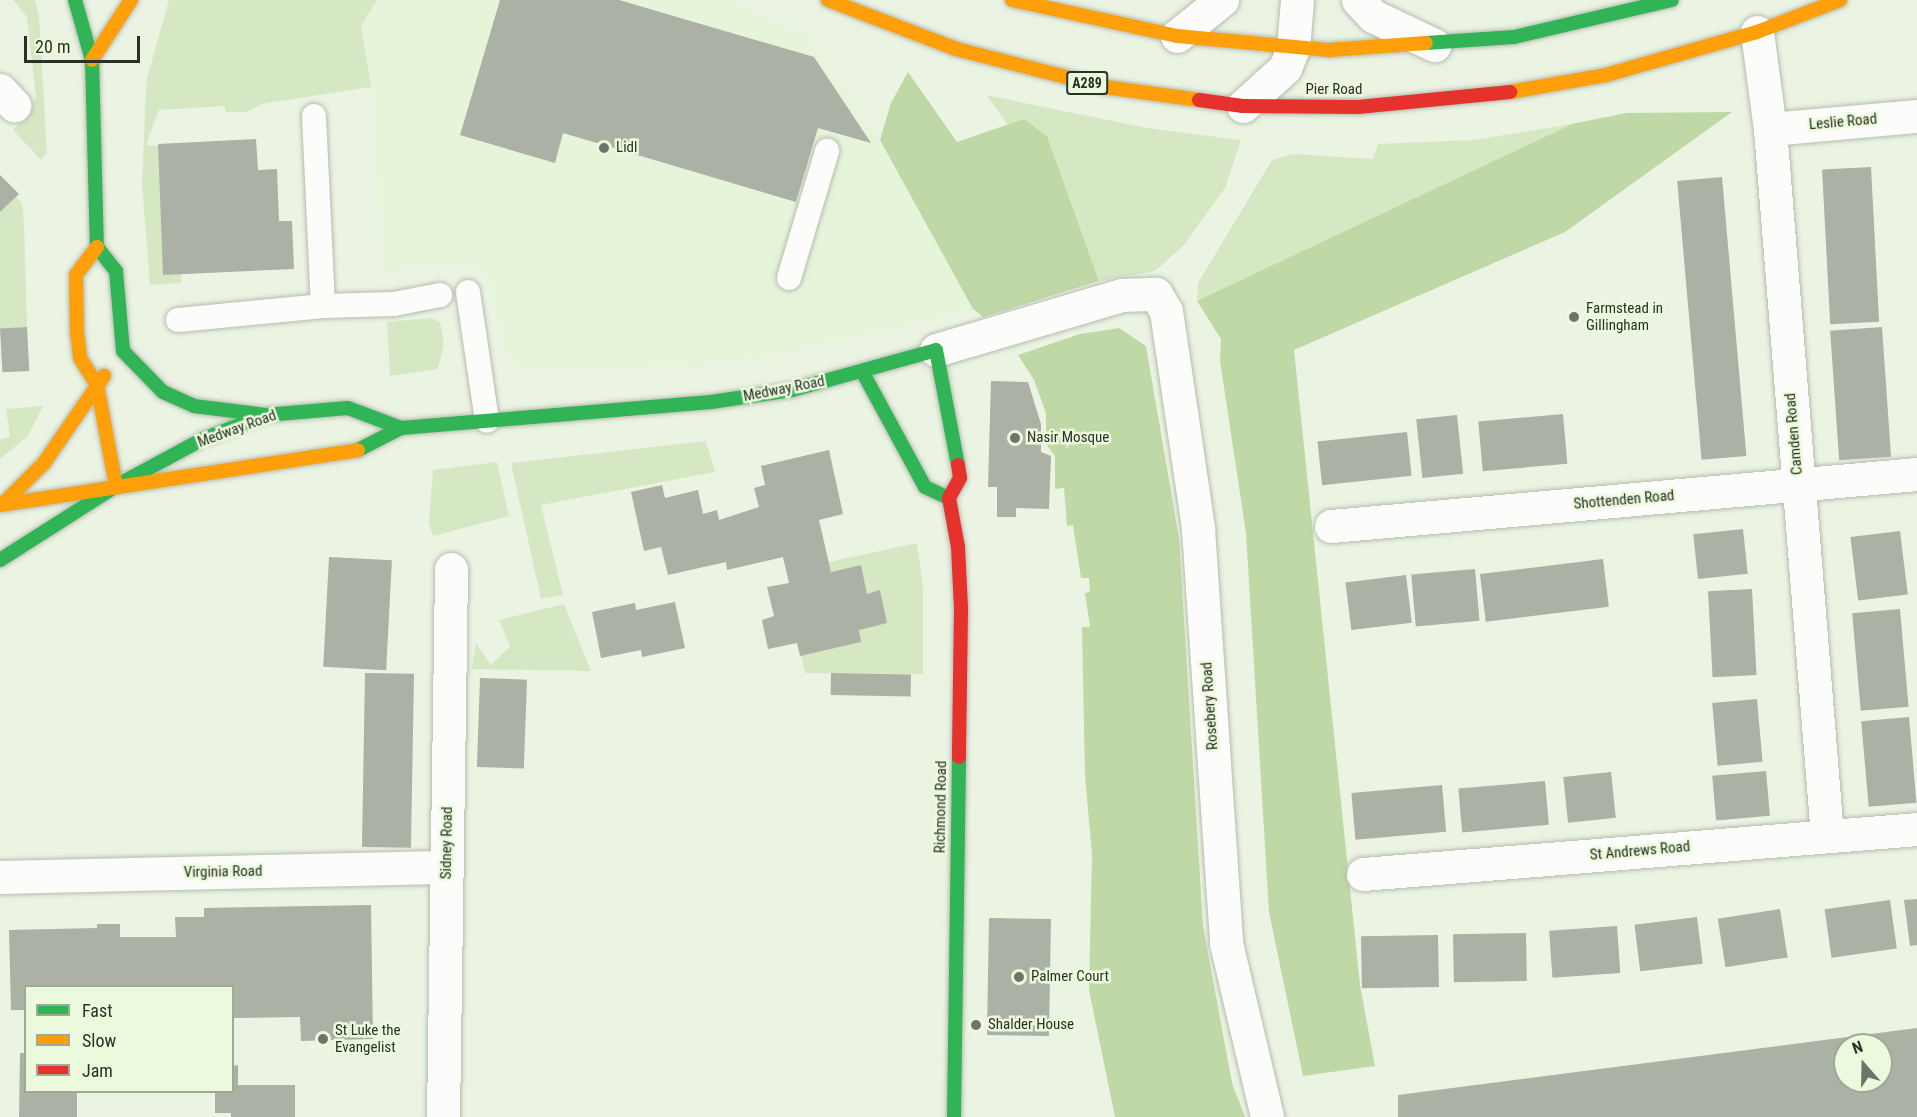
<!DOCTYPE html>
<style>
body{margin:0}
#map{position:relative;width:1917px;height:1117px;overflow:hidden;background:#ebf4e3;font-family:"Roboto Condensed",sans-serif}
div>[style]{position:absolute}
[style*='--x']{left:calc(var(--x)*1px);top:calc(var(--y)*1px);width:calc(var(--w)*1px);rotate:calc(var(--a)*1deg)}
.built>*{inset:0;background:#e6f4d9}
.green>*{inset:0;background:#d6e7c4}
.forest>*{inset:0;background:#c0d8a5}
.building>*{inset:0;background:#abb1a4;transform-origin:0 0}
.roads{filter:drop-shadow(0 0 2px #b6bcaf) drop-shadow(0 0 2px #b6bcaf)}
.lane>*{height:24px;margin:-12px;padding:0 12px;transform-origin:12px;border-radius:12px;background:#fcfdfb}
.street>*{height:33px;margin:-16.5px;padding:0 16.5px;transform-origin:16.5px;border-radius:16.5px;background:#fcfdfb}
.fast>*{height:14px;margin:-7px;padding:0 7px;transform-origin:7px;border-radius:7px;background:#30b455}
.slow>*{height:14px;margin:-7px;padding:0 7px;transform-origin:7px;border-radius:7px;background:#ff9f0a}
.jam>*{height:14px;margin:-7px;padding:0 7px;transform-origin:7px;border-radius:7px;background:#e5322d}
.dots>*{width:16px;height:16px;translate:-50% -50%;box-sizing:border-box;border:3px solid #ebfadd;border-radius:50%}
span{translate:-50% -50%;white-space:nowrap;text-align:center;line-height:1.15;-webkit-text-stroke:5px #ebfadd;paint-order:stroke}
.shield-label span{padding:2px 4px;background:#ebfadd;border:2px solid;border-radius:4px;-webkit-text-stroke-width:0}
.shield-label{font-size:14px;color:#2b3126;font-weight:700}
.street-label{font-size:15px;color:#2b3126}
.poi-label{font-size:15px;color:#2b3126}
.left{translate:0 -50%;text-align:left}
.legend{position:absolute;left:24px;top:985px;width:210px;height:108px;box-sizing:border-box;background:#ebfadd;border:2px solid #9eaa94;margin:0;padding:8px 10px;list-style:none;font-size:18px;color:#2b3126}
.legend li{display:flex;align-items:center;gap:12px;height:30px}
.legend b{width:30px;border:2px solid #9eaa94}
.north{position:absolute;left:1833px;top:1033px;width:60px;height:60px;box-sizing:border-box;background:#ebfadd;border:2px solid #9eaa94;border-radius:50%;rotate:340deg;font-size:16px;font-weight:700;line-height:24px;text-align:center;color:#2b3126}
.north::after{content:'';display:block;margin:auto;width:21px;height:27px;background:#6e7568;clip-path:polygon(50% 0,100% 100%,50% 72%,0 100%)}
.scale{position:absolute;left:24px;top:36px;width:116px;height:27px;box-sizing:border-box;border:3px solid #2b3126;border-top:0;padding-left:8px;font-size:18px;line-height:21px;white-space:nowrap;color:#2b3126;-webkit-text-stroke:4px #ebfadd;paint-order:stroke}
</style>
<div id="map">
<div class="built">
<i style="clip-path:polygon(377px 0,732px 0,803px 33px,880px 140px,973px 309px,775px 355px,690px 367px,521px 368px,506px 355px,488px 279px,476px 266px,463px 262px,383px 271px,371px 88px,361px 26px)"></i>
</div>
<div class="green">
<i style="clip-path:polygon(13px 0,35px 0,39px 16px,47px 153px,41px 160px,13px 130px,28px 116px,36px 98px,27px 17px)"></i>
<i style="clip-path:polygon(169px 0,377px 0,361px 26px,371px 87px,261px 104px,246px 112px,226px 112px,224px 106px,159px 110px,146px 145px,158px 146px,164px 275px,181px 274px,181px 283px,150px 285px,142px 184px,145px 110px,147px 78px)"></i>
<i style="clip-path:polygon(986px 95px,1147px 128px,1241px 140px,1225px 188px,1184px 245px,1155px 271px,1099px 281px,1047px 136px,1024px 119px,1008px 125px)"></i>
<i style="clip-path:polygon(1572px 124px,1206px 298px,1197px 301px,1198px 283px,1272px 160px,1293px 154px,1373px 159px,1378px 144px,1473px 140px)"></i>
<i style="clip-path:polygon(16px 197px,22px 203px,24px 225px,27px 327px,0 329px,0 212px)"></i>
<i style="clip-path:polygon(431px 318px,440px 322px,444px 344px,438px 369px,390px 376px,387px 322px)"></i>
<i style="clip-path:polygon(43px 406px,28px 436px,0 459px,0 439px,10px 437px,6px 409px)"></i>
<i style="clip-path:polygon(706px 441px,715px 472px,541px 505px,563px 595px,541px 599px,511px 463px)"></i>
<i style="clip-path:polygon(497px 462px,509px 516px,433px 536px,429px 523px,433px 470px)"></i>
<i style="clip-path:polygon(917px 543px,923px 587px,923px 674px,805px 673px,801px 655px,861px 642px,859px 630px,887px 622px,880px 591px,867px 594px,861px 565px,831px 572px,829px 562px)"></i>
<i style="clip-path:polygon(564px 604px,591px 671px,472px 669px,476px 643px,491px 665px,510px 646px,499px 620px)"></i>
</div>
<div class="forest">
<i style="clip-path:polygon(908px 72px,957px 142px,1024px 119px,1047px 136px,1099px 281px,983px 317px,973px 309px,880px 140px,891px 103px)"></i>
<i style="clip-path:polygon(1732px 112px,1565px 232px,1294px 350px,1360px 985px,1375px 1066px,1303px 1076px,1269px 912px,1246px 533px,1220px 361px,1221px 339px,1197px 301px,1572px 124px,1626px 113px)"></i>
<i style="clip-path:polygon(1119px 328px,1146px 346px,1179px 538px,1203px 926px,1232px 1083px,1245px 1117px,1115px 1117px,1089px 990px,1092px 854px,1085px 776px,1082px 627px,1090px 627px,1085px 593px,1090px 592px,1089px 578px,1081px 578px,1073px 525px,1067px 526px,1064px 488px,1055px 489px,1055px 456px,1046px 444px,1046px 413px,1034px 380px,1018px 355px,1080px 334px)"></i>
</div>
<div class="building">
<i style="clip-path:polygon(500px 0,619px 0,814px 57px,871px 143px,818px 128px,796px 202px,563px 133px,555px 163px,460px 135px)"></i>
<i style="clip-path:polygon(256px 139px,258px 170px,277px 169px,279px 221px,292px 221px,294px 269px,163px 275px,158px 144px)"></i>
<i style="left:1871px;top:167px;width:155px;height:49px;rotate:87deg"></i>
<i style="clip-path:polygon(0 175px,19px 194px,0 212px)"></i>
<i style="left:1722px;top:177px;width:280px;height:45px;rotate:85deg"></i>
<i style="left:27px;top:327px;width:44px;height:27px;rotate:87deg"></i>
<i style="left:1882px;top:327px;width:130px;height:52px;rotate:86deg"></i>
<i style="clip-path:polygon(991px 381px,1028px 382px,1041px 424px,1041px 452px,1051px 456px,1049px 509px,1016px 508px,1016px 517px,997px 517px,997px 487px,988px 487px)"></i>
<i style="left:1563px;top:414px;width:50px;height:85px;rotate:85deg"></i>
<i style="left:1457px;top:415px;width:59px;height:41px;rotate:84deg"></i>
<i style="left:1407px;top:432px;width:44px;height:90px;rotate:84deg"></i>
<i style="clip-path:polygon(829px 450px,843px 514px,819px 520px,831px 572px,861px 565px,867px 594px,880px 590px,887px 623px,859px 630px,861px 642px,800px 656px,797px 643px,768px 649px,762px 620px,774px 616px,767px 587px,789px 583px,783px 557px,727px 570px,726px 562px,668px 575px,661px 547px,644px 551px,631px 492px,662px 485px,665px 498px,698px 490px,703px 514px,717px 510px,719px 520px,759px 507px,754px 488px,765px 485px,761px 466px)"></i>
<i style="left:1743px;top:529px;width:45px;height:50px;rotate:84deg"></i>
<i style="left:1900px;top:531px;width:64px;height:50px;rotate:83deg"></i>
<i style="left:329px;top:557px;width:63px;height:110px;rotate:3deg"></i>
<i style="left:1603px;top:559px;width:48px;height:124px;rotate:83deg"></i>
<i style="left:1475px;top:569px;width:52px;height:64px;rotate:85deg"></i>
<i style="left:1406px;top:575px;width:48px;height:61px;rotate:83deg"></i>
<i style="left:1752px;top:589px;width:86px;height:44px;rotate:87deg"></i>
<i style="clip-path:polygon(675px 602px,685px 648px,642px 657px,641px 650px,601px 658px,592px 612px,635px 603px,636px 610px)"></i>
<i style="left:1900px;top:609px;width:98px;height:48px;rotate:85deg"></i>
<i style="left:365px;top:673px;width:49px;height:174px;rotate:1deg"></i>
<i style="left:831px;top:673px;width:80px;height:22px;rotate:1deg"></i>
<i style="left:480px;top:678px;width:47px;height:89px;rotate:2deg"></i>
<i style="left:1757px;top:699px;width:63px;height:45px;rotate:85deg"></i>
<i style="left:1909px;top:717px;width:86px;height:48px;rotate:85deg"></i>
<i style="left:1766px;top:771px;width:45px;height:54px;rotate:85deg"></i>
<i style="left:1611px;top:772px;width:46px;height:48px;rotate:84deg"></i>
<i style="left:1545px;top:781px;width:44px;height:87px;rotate:85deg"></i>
<i style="left:1442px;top:785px;width:47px;height:91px;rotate:85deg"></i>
<i style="clip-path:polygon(1917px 899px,1917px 945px,1910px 946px,1904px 900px)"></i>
<i style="left:1890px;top:900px;width:49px;height:66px;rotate:82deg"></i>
<i style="clip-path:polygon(371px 905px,373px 1039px,301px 1041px,300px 1017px,232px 1018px,232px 986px,26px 986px,26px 1010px,11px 1010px,9px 930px,97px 928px,97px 924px,120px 924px,120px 937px,176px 937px,175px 917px,204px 917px,204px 908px)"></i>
<i style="left:1780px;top:909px;width:49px;height:63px;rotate:81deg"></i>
<i style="left:1697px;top:917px;width:47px;height:63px;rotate:83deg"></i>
<i style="left:989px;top:918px;width:62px;height:117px;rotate:1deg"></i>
<i style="left:1617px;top:926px;width:47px;height:68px;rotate:86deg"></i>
<i style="left:1526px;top:933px;width:48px;height:73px;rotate:89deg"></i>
<i style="left:1438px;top:935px;width:52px;height:77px;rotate:89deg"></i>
<i style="clip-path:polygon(evenodd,1917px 1028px,1917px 1117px,1398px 1117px,1398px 1095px,1917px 1028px,1845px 1045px,1881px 1045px,1881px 1081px,1845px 1081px,1845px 1045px)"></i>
<i style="clip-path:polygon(20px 1053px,26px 1053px,26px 1092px,77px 1092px,77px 1117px,19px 1117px)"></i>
<i style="clip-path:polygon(238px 1065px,238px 1085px,295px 1085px,295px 1117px,231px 1117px,231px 1113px,215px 1113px,215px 1092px,232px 1092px,232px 1066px)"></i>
</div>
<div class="roads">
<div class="lane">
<i style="--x:314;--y:116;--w:190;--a:87.3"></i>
<i style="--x:323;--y:306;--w:71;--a:-1.6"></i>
<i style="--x:394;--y:304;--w:47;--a:-11.1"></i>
<i style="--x:789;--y:278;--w:133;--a:-73.3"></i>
<i style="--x:468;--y:292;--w:130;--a:81.6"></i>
<i style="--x:178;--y:320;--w:146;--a:-5.5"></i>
</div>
<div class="street">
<i style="--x:1358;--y:0;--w:22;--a:47"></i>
<i style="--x:1373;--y:16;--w:68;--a:25.4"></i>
<i style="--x:1757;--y:32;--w:98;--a:82.4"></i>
<i style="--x:1770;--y:129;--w:709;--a:85.39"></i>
<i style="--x:1177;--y:36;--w:58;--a:-38.7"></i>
<i style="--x:0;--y:90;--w:21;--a:47"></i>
<i style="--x:1243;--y:106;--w:57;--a:-42.1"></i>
<i style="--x:1285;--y:68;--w:22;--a:-68"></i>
<i style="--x:1293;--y:48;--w:48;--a:-85.2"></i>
<i style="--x:1770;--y:129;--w:148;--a:-5.1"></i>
<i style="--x:936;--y:350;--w:194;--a:-16.5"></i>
<i style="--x:1122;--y:295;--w:34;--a:-2"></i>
<i style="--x:1156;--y:294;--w:20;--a:60"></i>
<i style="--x:1166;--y:311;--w:220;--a:81.6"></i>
<i style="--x:1198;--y:529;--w:415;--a:86.1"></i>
<i style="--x:1226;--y:943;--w:179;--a:76.7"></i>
<i style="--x:1331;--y:526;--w:588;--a:-5.07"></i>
<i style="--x:1363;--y:874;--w:556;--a:-4.64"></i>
<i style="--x:0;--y:877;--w:447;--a:-1.3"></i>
<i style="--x:443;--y:1117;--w:548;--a:-89.16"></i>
</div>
<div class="fast">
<i style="--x:75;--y:0;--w:62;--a:74.2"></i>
<i style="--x:92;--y:60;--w:187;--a:88.5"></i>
<i style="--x:97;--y:247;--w:31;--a:52"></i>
<i style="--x:116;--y:271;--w:80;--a:85"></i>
<i style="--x:123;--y:351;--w:57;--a:45.7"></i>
<i style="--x:163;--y:392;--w:34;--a:24"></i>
<i style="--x:194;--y:406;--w:72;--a:7.2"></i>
<i style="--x:1426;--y:43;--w:88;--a:-3.9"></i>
<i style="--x:1514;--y:37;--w:162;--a:-13.2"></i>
<i style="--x:862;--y:371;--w:132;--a:61.5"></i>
<i style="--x:925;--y:487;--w:26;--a:25"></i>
<i style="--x:358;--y:450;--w:48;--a:-27.1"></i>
<i style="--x:401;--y:428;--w:311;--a:-4.8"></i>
<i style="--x:711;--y:402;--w:82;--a:-8.4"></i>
<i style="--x:792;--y:390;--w:149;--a:-15.5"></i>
<i style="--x:936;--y:350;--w:117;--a:79.2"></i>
<i style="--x:0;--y:560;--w:138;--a:-32.5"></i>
<i style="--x:116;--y:486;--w:99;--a:-28.4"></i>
<i style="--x:203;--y:439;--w:66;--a:-21.2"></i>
<i style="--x:265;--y:415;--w:83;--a:-4.8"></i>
<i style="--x:348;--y:408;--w:57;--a:20.7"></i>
<i style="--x:954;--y:1117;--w:360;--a:-89.2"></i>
</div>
<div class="slow">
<i style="--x:828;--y:0;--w:137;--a:20.9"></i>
<i style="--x:956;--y:49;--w:154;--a:14.3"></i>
<i style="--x:1105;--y:87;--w:95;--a:7.9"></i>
<i style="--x:1012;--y:0;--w:169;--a:12.3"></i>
<i style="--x:1177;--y:36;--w:153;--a:5.3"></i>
<i style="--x:1329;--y:50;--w:97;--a:-4.1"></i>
<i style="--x:92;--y:60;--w:72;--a:-57"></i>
<i style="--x:1510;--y:92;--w:97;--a:-10"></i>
<i style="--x:1606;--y:75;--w:157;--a:-15.9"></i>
<i style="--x:1757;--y:32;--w:89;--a:-21.1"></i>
<i style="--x:97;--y:247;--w:35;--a:127"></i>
<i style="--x:76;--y:275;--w:57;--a:89"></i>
<i style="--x:77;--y:332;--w:26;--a:83"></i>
<i style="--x:80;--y:358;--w:32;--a:58"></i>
<i style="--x:97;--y:385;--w:103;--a:79.3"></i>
<i style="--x:4;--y:503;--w:57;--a:-45"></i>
<i style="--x:44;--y:463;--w:106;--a:-55.4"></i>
<i style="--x:0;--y:505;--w:362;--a:-8.7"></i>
</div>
<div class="jam">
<i style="--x:1199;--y:100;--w:44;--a:7.8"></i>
<i style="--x:1243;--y:106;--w:115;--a:0.5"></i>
<i style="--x:1358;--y:107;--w:153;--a:-5.6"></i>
<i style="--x:958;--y:465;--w:13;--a:81"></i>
<i style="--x:960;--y:478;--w:23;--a:119"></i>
<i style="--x:949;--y:498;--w:50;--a:79.6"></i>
<i style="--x:958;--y:547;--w:62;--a:87.2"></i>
<i style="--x:961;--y:609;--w:148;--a:90.8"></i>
</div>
</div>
<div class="dots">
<i style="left:604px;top:148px;background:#6e7568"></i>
<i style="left:1574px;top:317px;background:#6e7568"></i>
<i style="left:1015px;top:438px;background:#6e7568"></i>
<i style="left:1019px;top:977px;background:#6e7568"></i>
<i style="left:976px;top:1025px;background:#6e7568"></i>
<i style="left:323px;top:1039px;background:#6e7568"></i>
</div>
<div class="shield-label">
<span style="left:1087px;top:83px">A289</span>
</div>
<div class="street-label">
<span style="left:1334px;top:90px">Pier Road</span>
<span style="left:1843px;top:122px;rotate:-5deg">Leslie Road</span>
<span style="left:784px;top:389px;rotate:-11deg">Medway Road</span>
<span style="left:237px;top:429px;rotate:-20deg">Medway Road</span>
<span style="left:1794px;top:434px;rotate:-95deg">Camden Road</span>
<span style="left:1624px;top:500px;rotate:-5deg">Shottenden Road</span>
<span style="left:1210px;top:706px;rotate:-94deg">Rosebery Road</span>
<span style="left:941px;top:807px;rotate:-89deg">Richmond Road</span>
<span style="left:447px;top:843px;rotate:-89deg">Sidney Road</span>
<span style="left:1640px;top:851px;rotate:-5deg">St Andrews Road</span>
<span style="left:223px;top:872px;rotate:-1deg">Virginia Road</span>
</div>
<div class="poi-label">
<span class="left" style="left:616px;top:148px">Lidl</span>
<span class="left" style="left:1586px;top:317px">Farmstead in<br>Gillingham</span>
<span class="left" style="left:1027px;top:438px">Nasir Mosque</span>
<span class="left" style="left:1031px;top:977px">Palmer Court</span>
<span class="left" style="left:988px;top:1025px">Shalder House</span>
<span class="left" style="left:335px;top:1039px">St Luke the<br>Evangelist</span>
</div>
<ul class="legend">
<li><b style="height:8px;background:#30b455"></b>Fast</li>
<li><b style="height:8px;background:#ff9f0a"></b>Slow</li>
<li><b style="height:8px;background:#e5322d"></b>Jam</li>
</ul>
<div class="north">N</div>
<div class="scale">20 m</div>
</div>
